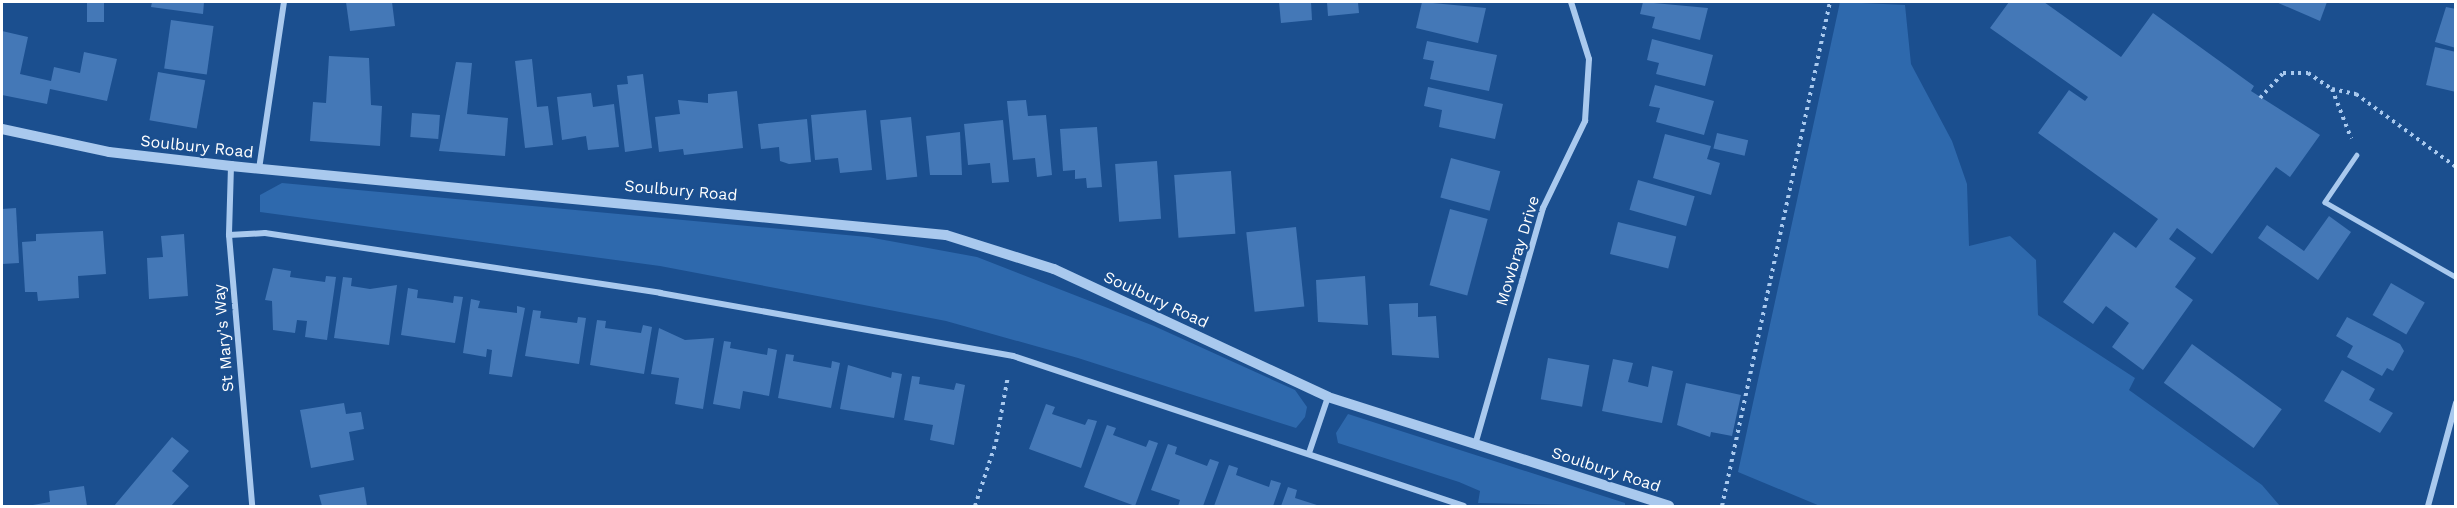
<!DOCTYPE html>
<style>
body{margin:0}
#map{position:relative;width:2457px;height:508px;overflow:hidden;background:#1b4f8f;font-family:"Work Sans",sans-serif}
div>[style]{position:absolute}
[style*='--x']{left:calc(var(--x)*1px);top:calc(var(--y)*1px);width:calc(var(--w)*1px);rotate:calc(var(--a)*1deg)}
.green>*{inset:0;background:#2e69ad}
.building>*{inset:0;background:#4478b7;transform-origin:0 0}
.path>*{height:4px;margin-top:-2px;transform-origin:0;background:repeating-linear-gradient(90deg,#a9c9ee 0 3px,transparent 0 7.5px)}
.service>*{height:4.5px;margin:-2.25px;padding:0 2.25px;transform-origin:2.25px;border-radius:2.25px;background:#a9c9ee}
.minor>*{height:6px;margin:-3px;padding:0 3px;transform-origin:3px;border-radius:3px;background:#a9c9ee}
.tertiary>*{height:10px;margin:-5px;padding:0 5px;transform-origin:5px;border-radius:5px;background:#a9c9ee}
span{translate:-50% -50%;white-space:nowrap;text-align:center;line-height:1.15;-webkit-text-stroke:4.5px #1b4f8f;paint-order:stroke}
.street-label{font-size:16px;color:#fff}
.frame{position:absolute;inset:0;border:3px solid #fff;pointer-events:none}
</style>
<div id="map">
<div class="green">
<i style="clip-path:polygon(1840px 2px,1905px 5px,1911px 64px,1952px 141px,1967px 184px,1969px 246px,2010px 236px,2036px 260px,2038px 315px,2135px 378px,2129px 390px,2262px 485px,2280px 506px,1820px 506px,1738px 472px)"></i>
<i style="clip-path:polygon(282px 183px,868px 237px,977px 257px,1154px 326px,1295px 390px,1307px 407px,1305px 417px,1296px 428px,1078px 358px,946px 321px,828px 298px,660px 266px,260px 212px,260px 195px)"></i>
<i style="clip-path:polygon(1348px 414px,1625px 503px,1625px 506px,1478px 503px,1480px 491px,1459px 482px,1338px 443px,1336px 433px)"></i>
</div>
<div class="building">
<i style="left:87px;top:2px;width:17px;height:20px"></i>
<i style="clip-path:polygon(152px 2px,204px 2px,203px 14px,151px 7px)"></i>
<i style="clip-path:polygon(346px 2px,392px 2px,395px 26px,350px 31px)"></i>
<i style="clip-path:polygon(1279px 2px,1311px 2px,1312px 20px,1281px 23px)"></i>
<i style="clip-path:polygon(1327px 2px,1358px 2px,1359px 13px,1328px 16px)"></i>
<i style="clip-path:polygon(1422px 2px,1486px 8px,1478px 43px,1416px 28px)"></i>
<i style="clip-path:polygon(1643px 2px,1708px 8px,1700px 40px,1652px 28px,1655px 17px,1640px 14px)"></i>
<i style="clip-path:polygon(2009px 2px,2044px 2px,2121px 57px,2153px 13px,2254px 86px,2251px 91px,2320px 135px,2290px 177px,2276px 167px,2212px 254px,2177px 228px,2169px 239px,2196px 258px,2175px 287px,2193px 300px,2143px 370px,2112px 347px,2129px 323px,2106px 306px,2093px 324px,2063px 302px,2114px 232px,2136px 248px,2158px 219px,2038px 133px,2069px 90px,2085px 101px,2088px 97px,1990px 28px)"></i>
<i style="clip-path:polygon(2276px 2px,2327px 2px,2320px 21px)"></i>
<i style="clip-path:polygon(2446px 7px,2456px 9px,2456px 48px,2435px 42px)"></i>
<i style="left:171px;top:20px;width:43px;height:49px;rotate:8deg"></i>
<i style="clip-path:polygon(2px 31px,28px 37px,20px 74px,51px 81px,54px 67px,80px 73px,84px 52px,117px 59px,107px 101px,50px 89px,47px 104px,2px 95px)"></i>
<i style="clip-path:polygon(1652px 39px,1713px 55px,1705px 86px,1656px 74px,1659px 63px,1647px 60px)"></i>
<i style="clip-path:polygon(1427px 41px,1497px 55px,1489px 91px,1430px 79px,1434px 61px,1423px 59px)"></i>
<i style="clip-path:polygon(2435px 47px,2456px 52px,2456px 92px,2426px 85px)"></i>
<i style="clip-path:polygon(329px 56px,369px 58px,371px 105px,382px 106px,380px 146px,310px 141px,313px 102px,326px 103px)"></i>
<i style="clip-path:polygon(532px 59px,537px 107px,548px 106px,553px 145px,525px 148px,515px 61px)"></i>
<i style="clip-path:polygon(456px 62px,472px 63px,467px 114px,508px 118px,505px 156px,439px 151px)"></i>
<i style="left:158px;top:72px;width:48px;height:49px;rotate:10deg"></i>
<i style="clip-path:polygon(643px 74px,652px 148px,625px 152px,617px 85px,628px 84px,627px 76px)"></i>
<i style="clip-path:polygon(1655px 85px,1714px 101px,1704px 135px,1656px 122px,1660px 108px,1649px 106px)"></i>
<i style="clip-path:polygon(1428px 87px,1503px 104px,1495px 139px,1439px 127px,1442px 110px,1424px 106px)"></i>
<i style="clip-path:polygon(737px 91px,743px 148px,684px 155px,683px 149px,659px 152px,655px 117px,680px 114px,678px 100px,708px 103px,708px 94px)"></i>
<i style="clip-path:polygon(591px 93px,593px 107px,614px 104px,619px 147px,588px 150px,586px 136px,562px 140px,557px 97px)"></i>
<i style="clip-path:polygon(1026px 100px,1028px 116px,1046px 115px,1052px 175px,1037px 177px,1035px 158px,1013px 160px,1007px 101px)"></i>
<i style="clip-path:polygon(866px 110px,872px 170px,840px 173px,838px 158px,815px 160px,811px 115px)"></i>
<i style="left:412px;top:113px;width:28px;height:24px;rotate:4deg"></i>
<i style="left:911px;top:117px;width:60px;height:31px;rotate:84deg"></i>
<i style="clip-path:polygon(807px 119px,811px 162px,789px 164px,780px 161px,779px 147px,761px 149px,758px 124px)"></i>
<i style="clip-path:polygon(1003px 120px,1009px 182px,992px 183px,990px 163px,968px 165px,964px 124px)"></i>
<i style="clip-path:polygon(1097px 127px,1102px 187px,1087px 188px,1086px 178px,1075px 179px,1075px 170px,1063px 171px,1060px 129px)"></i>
<i style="clip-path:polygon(960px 132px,962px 175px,930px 175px,926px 136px)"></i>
<i style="left:1717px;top:133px;width:32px;height:16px;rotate:13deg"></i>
<i style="clip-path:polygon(1665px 134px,1711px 146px,1707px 159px,1720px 163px,1711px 195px,1653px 178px)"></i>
<i style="left:1451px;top:158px;width:51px;height:41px;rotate:15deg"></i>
<i style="left:1157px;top:161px;width:58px;height:42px;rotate:86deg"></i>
<i style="left:1231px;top:171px;width:63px;height:57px;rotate:86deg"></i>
<i style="left:1638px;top:180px;width:59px;height:31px;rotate:16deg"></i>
<i style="clip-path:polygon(16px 208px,19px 263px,2px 264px,2px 209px)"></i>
<i style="left:1450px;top:209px;width:39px;height:79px;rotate:15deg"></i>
<i style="clip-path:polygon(2329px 216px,2351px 232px,2318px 280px,2258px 238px,2267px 225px,2304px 251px)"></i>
<i style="left:1618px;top:222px;width:60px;height:33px;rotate:14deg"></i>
<i style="left:1296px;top:227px;width:80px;height:50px;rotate:84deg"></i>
<i style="clip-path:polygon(103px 231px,106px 274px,78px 276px,79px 298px,38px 301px,37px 292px,25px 292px,22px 242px,36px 241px,36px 234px)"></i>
<i style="clip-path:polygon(184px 234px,188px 296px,149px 299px,147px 258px,163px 257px,161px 236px)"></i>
<i style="clip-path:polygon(273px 268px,291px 271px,290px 277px,325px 282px,326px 276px,336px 277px,327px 340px,305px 337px,307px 321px,297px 320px,295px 333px,273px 330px,272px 301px,265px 300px)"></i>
<i style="clip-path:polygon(1365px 276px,1368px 325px,1318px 322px,1316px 280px)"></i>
<i style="clip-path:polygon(343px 277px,352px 278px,351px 286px,370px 289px,397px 285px,389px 345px,334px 338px)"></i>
<i style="left:2391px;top:283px;width:39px;height:37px;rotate:30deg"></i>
<i style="clip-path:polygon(408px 288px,418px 290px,417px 298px,434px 300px,453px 303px,454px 296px,463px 297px,455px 343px,401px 335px)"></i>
<i style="clip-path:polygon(471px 299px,480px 301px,478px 308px,517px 313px,517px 306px,525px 308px,512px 377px,489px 374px,492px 350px,487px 349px,486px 357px,463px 353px)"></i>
<i style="clip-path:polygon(1418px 303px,1418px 317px,1436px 316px,1439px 358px,1392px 355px,1389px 304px)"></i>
<i style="clip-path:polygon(533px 310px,541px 311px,540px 318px,577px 323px,578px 317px,586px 318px,579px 364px,525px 356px)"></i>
<i style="clip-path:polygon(2347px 317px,2400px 344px,2404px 351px,2393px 371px,2387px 368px,2382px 376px,2347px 357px,2353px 346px,2336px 336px)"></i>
<i style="clip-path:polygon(597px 320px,606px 321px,605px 328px,641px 333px,643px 325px,652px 327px,644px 374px,590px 365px)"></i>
<i style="clip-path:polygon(659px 328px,685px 340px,714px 338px,703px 409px,675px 404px,679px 378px,651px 374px)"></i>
<i style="clip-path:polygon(724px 341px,731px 342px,730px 348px,767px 355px,768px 348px,777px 350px,769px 396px,743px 391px,740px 409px,713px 404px)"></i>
<i style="left:2192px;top:344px;width:111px;height:48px;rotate:36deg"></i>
<i style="clip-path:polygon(786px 354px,794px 355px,793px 361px,831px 368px,832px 361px,840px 363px,831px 408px,778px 398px)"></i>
<i style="left:1548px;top:358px;width:42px;height:42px;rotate:10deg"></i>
<i style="clip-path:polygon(1613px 359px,1633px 363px,1628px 382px,1648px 387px,1652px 366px,1673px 371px,1662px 423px,1602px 411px)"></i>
<i style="clip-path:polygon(848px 365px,891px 378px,892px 372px,902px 374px,894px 418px,840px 409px)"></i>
<i style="clip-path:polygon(2342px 370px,2375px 389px,2369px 400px,2393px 413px,2380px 433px,2324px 401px)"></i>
<i style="clip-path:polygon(912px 376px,920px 377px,919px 384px,954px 390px,956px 383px,965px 385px,954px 445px,930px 440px,933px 425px,904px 420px)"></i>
<i style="clip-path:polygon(1686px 383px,1741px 395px,1732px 436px,1711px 432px,1710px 437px,1677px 425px)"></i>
<i style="clip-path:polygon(344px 403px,346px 414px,361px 412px,364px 429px,349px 432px,354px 460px,311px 468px,300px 410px)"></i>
<i style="clip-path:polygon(1046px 404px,1055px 407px,1052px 414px,1085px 425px,1088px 419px,1097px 421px,1081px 468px,1029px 449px)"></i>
<i style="clip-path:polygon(1107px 425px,1116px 428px,1113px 435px,1146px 447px,1149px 440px,1158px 443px,1135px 506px,1084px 487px)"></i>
<i style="clip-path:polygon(172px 437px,189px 451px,172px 471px,189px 486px,171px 506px,114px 506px)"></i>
<i style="clip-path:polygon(1168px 444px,1177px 447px,1175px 454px,1207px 466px,1210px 459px,1219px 462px,1203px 506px,1178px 506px,1180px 500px,1151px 490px)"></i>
<i style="clip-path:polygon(1229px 465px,1238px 468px,1236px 475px,1269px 487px,1271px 480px,1281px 483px,1273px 506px,1214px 506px)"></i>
<i style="clip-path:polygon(84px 486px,87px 506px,27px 506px,50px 502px,49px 491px)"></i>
<i style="clip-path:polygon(364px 487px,367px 506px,322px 506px,319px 495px)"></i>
<i style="clip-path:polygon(1288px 487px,1297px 490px,1295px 498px,1320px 506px,1281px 506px)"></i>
</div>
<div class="path">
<i style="--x:2332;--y:89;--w:53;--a:68.8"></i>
<i style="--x:2260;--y:98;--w:34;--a:-47"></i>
<i style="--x:2283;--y:73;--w:25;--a:0"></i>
<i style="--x:2308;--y:73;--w:29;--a:34"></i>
<i style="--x:2332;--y:89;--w:25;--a:12"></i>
<i style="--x:2356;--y:94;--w:124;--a:36.1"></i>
<i style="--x:975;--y:506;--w:67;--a:-71.8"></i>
<i style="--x:996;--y:442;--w:67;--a:-79.7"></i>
<i style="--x:1722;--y:506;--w:515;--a:-77.91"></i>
</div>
<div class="service">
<i style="--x:2357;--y:155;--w:57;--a:124.2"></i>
<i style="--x:2325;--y:202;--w:151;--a:29.8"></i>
</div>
<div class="minor">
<i style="--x:231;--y:166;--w:69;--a:91.7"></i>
<i style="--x:229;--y:235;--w:272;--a:85.1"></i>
<i style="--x:259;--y:169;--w:169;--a:-81.5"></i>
<i style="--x:229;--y:235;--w:36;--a:-3"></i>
<i style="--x:265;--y:233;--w:400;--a:8.6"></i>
<i style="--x:660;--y:293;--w:359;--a:10.1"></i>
<i style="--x:1013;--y:356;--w:475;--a:18.4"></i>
<i style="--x:1475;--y:445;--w:247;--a:-74"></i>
<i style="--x:1543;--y:208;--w:97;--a:-64.2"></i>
<i style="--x:1585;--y:121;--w:62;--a:-86.3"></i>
<i style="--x:1589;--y:59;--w:60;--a:-107.5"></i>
<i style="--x:1309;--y:453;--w:59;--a:-71.3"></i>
<i style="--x:2428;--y:506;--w:107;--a:-74.8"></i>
</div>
<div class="tertiary">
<i style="--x:2;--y:129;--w:109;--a:12.1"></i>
<i style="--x:109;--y:152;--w:123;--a:6.5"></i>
<i style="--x:231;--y:166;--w:718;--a:5.51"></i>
<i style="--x:946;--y:235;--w:113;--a:17.5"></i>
<i style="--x:1054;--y:269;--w:302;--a:25"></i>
<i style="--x:1328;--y:397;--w:358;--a:17.7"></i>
</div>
<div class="street-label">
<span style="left:197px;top:147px;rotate:6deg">Soulbury Road</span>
<span style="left:681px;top:191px;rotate:5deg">Soulbury Road</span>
<span style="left:1518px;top:251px;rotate:-73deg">Mowbray Drive</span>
<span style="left:1156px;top:300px;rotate:25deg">Soulbury Road</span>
<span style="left:224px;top:338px;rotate:-95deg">St Mary's Way</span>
<span style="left:1606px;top:470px;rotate:18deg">Soulbury Road</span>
</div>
<div class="frame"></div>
</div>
